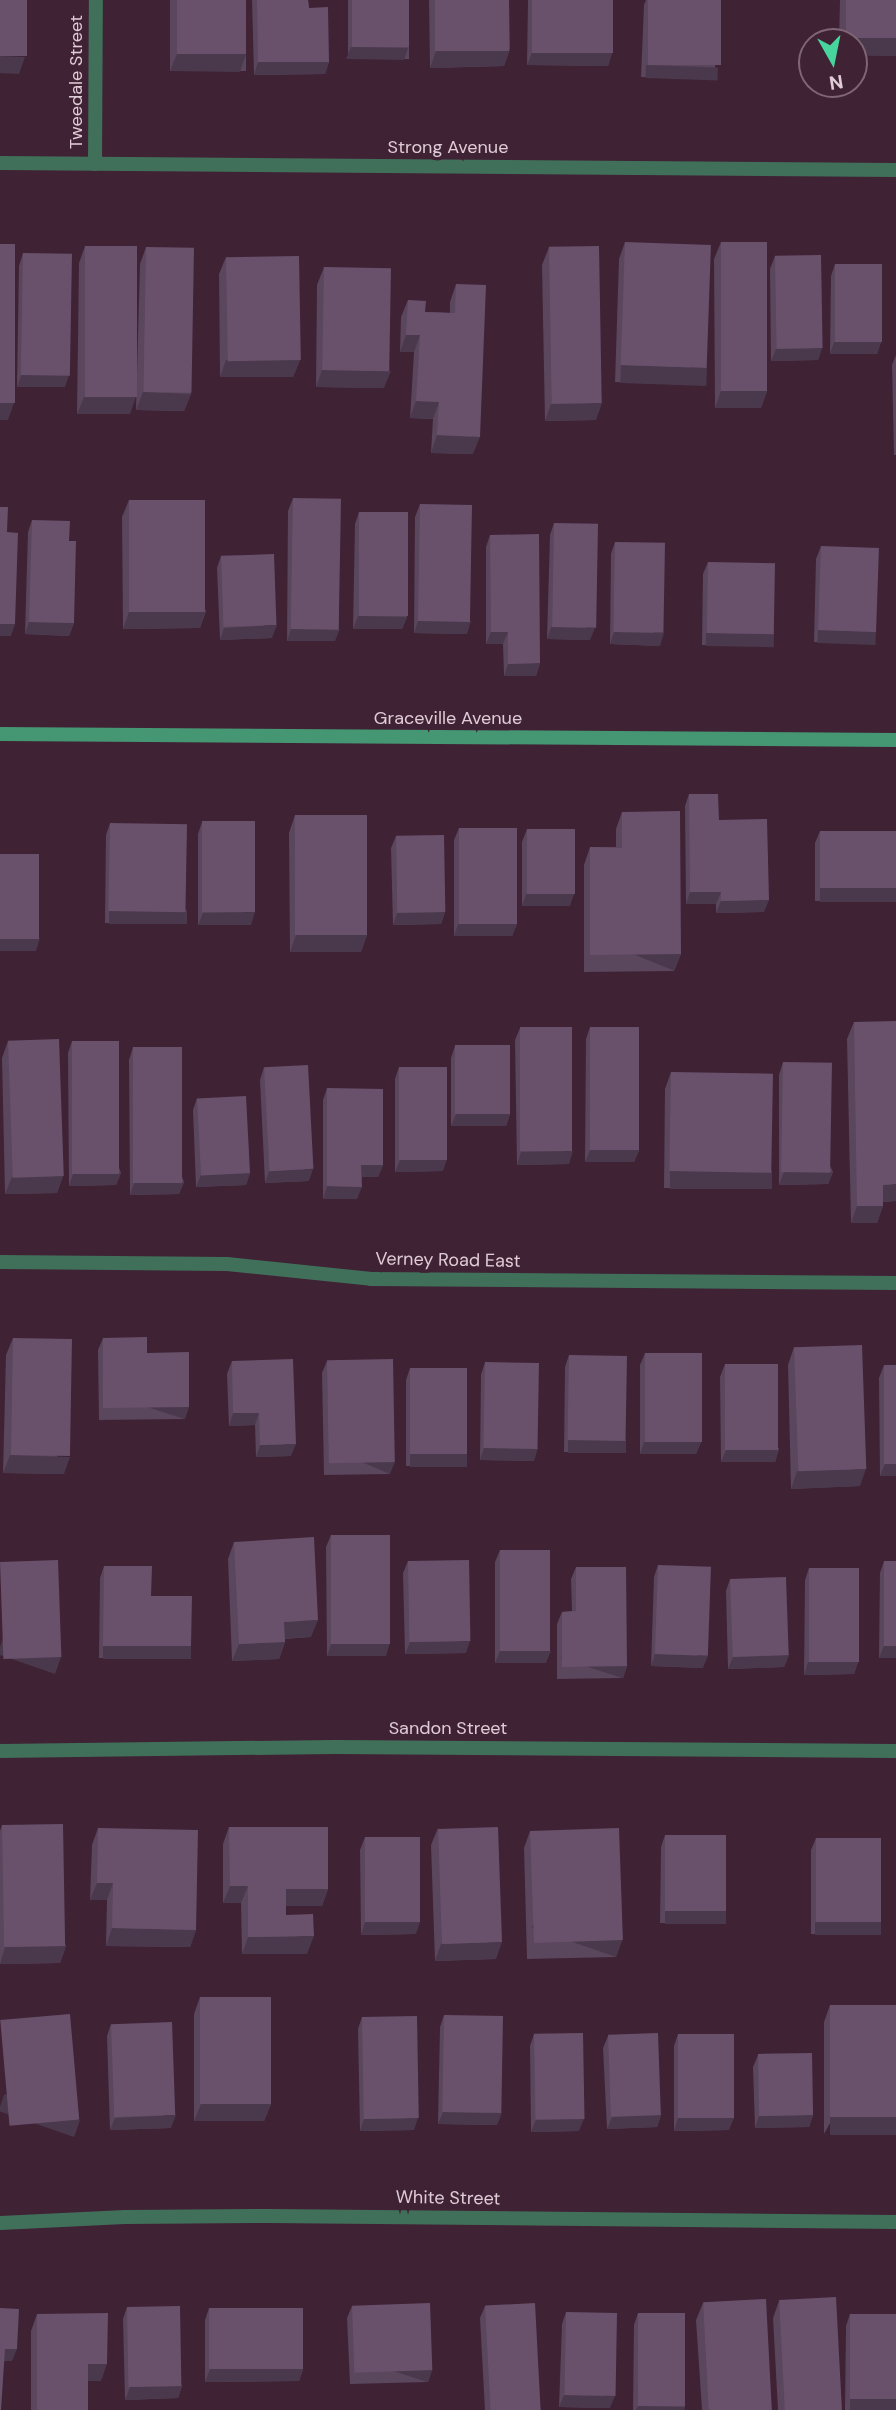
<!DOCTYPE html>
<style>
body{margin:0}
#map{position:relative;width:896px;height:2410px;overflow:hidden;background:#3f2234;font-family:"DM Sans",sans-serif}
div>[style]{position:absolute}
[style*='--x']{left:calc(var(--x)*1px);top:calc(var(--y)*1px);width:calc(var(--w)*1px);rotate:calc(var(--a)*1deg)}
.minor>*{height:14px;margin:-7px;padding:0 7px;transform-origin:7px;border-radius:7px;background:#41705a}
.secondary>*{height:14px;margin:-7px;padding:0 7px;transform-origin:7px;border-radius:7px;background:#459673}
.wall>*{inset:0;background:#5a465d;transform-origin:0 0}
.shaded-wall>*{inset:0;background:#4a394c;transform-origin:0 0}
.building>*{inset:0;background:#69516c;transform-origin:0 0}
span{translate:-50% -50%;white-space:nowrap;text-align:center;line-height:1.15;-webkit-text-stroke:7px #3f2234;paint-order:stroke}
.street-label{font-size:18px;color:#e0ccd7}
.north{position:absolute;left:798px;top:28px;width:70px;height:70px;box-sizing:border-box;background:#3f2234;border:2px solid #7f6675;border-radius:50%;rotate:171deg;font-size:19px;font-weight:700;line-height:28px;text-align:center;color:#e0ccd7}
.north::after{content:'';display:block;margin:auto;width:24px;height:32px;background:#48d49d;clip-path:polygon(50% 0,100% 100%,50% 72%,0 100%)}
</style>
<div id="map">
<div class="minor">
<i style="--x:0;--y:163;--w:896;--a:0.45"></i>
<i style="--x:95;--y:164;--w:164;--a:-89.7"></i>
<i style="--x:0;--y:1262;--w:227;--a:0.5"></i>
<i style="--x:227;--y:1264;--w:145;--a:5.9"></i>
<i style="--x:371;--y:1279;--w:525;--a:0.44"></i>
<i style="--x:0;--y:1751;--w:335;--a:-0.7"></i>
<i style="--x:335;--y:1747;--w:561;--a:0.41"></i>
<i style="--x:0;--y:2223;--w:125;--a:-2.7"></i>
<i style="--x:125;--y:2217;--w:143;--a:-0.4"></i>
<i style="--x:268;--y:2216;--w:628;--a:0.55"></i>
</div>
<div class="secondary">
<i style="--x:0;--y:734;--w:896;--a:0.38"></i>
</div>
<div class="wall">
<i style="left:170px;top:0;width:76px;height:71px"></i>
<i style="clip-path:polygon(252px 0,308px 0,309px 8px,329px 62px,325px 74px,254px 75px)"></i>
<i style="left:348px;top:0;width:61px;height:59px"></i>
<i style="clip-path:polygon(429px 0,509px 0,510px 49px,504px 66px,430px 68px)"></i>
<i style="clip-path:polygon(528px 0,613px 0,612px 53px,608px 66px,527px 65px)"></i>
<i style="clip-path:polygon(646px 0,721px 0,714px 79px,641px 77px,644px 5px)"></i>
<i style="clip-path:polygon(840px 0,896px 0,896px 56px,854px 55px,854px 42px,839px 42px)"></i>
<i style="clip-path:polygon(625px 242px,700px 385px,615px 382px,619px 259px)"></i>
<i style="clip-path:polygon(721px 242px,767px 391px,761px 408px,715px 408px,714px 259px)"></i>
<i style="clip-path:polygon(85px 246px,130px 414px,77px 414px,79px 263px)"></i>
<i style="clip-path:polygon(146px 247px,191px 394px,184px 411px,136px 410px,140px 264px)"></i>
<i style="clip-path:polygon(549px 247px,596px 420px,545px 421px,542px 265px)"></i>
<i style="clip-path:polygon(23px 253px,65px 387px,17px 387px,19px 266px)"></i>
<i style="clip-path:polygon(775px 256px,822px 348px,818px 360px,771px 361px,770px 269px)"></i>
<i style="clip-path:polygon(226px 257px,300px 360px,293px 377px,220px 377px,219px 274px)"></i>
<i style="clip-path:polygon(835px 264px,881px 342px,877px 354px,830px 354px,831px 276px)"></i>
<i style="clip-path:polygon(324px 267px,384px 388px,316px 387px,317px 285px)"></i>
<i style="clip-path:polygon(456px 284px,473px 454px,431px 453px,433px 419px,410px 418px,414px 352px,400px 352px,401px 317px,408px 300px,425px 312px,450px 313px,450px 302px)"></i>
<i style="clip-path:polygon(896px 355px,896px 455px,894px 455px,892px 365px)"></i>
<i style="clip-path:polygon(293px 498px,335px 641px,287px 641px,288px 511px)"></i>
<i style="clip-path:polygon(129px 500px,206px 611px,200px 628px,123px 629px,122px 517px)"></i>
<i style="clip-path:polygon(420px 504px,467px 634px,414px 633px,415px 517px)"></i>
<i style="clip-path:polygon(359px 512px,407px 617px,402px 629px,353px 629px,355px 524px)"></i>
<i style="clip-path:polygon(32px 520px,69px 541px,74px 623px,69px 636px,25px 634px,28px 532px)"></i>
<i style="clip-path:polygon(554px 523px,590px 640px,547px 639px,550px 535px)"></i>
<i style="clip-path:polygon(490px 535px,540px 663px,536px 676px,504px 676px,503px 644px,486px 644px,486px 547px)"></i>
<i style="clip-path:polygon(615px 542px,660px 646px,610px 644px,611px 554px)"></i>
<i style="clip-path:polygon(821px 546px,876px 632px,871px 644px,814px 642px,816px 559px)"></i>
<i style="clip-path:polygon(221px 556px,272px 638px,220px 640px,217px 568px)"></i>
<i style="clip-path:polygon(708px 562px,774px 634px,769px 646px,702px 645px,703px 574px)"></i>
<i style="clip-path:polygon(689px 794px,719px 820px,764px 912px,716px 913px,716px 904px,686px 904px,685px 806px)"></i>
<i style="clip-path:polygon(622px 812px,681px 954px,674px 971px,584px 972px,584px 865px,590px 847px,616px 847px,616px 829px)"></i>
<i style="clip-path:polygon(295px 815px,367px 935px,361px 952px,290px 952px,289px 833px)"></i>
<i style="clip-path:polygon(202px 822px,251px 925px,198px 925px,198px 834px)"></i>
<i style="clip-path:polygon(110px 823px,187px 911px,183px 923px,105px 923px,106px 835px)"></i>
<i style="clip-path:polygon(459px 828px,517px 924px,512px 936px,454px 936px,454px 840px)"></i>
<i style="clip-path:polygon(527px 829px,570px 906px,522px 906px,522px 842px)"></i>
<i style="clip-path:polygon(820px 831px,896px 831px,896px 900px,815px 901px,815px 843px)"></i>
<i style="clip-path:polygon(396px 836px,445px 912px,441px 924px,393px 925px,391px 848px)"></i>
<i style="clip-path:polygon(854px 1022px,896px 1201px,883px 1202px,883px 1206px,877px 1223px,851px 1223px,847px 1039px)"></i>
<i style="clip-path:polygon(590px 1027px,639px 1150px,634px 1162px,585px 1162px,586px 1039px)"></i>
<i style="clip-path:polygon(520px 1028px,569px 1164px,517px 1165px,515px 1040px)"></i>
<i style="clip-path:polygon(8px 1041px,63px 1176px,57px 1193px,5px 1194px,2px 1058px)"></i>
<i style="clip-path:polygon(72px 1041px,121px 1173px,116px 1185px,69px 1186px,68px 1053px)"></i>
<i style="clip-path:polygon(455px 1046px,510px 1114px,506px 1126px,451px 1126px,451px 1058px)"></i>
<i style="clip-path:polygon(133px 1047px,184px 1182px,179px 1194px,130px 1195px,129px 1060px)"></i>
<i style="clip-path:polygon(783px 1062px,833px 1172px,828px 1184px,779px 1185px,779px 1075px)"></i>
<i style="clip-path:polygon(264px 1067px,309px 1181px,265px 1183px,260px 1080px)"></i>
<i style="clip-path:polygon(399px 1067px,443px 1171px,395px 1172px,395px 1079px)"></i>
<i style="clip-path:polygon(671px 1072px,772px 1171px,766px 1188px,664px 1188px,665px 1089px)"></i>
<i style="clip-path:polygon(327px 1088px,383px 1165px,378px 1177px,362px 1177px,357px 1199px,323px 1199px,323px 1100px)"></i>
<i style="clip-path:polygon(197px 1098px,250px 1173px,246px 1185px,196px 1187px,193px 1110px)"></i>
<i style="clip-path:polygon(13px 1338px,64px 1474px,3px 1473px,6px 1355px)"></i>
<i style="clip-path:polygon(103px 1338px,185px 1419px,99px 1420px,98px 1350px)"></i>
<i style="clip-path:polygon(794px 1347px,860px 1486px,791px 1489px,788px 1365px)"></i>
<i style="clip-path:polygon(645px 1353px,701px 1442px,696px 1454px,640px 1454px,640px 1365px)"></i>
<i style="clip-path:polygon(569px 1355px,622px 1452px,564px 1452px,565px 1367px)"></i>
<i style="clip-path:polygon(232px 1361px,291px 1456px,256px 1457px,255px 1425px,229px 1426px,227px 1374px)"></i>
<i style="clip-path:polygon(327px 1361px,390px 1474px,324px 1475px,322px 1373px)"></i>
<i style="clip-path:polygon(485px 1362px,534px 1461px,480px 1460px,481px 1375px)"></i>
<i style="clip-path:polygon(725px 1364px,779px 1449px,775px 1462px,721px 1462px,720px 1377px)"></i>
<i style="clip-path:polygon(884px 1365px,896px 1476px,880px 1476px,879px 1378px)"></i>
<i style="clip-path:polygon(410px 1368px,467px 1454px,463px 1466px,406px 1466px,406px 1380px)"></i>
<i style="clip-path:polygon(331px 1535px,386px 1656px,327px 1656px,326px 1547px)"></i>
<i style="clip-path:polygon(234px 1542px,311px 1637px,285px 1639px,285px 1642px,279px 1659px,232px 1661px,228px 1559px)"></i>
<i style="clip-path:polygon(500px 1550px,546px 1663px,495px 1663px,495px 1562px)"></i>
<i style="clip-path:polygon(408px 1561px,466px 1653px,405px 1654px,403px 1573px)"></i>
<i style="clip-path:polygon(884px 1561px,896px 1561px,896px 1658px,879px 1658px,880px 1573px)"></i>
<i style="clip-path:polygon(658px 1565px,703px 1668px,651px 1666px,654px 1577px)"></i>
<i style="clip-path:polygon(104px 1566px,151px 1596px,191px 1646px,187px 1658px,99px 1658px,100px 1578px)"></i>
<i style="clip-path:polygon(576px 1567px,627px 1666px,623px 1678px,557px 1679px,557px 1624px,562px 1612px,572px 1611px,571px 1579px)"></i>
<i style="clip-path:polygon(809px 1568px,858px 1662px,854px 1674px,804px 1675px,805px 1580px)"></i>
<i style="clip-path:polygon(730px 1579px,789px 1655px,784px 1667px,728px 1669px,726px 1591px)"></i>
<i style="clip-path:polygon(2px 1825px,66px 1946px,60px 1963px,0 1964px,0 1831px)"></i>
<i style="clip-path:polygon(229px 1827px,328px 1889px,322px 1906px,286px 1906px,286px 1915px,307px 1954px,242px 1954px,241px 1903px,223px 1903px,223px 1844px)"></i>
<i style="clip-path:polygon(98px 1828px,196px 1930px,190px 1947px,106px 1946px,107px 1900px,90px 1900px,92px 1845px)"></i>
<i style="clip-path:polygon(438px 1828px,496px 1959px,435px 1961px,431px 1845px)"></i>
<i style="clip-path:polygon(530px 1831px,622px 1940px,616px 1957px,527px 1959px,524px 1848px)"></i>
<i style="clip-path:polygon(665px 1835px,722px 1923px,660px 1923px,661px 1847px)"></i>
<i style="clip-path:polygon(365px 1837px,416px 1934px,361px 1935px,360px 1850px)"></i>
<i style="clip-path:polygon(816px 1838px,881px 1922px,876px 1934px,811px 1934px,811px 1850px)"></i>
<i style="clip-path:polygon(200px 1997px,271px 2104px,264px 2121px,194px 2121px,194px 2014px)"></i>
<i style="clip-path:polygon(830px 2005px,896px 2005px,824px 2134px,824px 2022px)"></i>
<i style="clip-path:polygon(444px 2015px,497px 2125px,438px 2124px,440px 2027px)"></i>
<i style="clip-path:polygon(362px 2017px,414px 2130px,360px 2131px,358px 2029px)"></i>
<i style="clip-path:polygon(111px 2024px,171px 2128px,110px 2130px,107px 2036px)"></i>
<i style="clip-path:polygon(534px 2034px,579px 2131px,531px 2132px,530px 2046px)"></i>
<i style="clip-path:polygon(678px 2034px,729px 2130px,674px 2131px,674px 2046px)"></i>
<i style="clip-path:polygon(608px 2036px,661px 2115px,657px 2127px,607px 2129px,603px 2048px)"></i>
<i style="clip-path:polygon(758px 2055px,813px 2115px,809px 2127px,755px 2128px,753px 2067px)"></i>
<i style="clip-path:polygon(779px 2301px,842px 2410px,778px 2410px,773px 2318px)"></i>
<i style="clip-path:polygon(703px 2303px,772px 2410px,702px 2410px,696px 2320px)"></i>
<i style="clip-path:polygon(352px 2306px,432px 2370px,428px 2382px,350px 2384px,347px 2318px)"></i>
<i style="clip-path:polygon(485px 2306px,541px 2410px,485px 2410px,480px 2318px)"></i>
<i style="clip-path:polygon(127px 2307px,182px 2386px,178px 2398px,125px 2400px,123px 2319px)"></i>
<i style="clip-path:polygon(209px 2308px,303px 2369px,299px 2381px,205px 2382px,205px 2320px)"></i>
<i style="clip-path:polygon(566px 2312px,610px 2408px,559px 2407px,562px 2324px)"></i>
<i style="clip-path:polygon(638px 2313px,685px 2407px,684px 2410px,633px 2410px,634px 2325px)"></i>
<i style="clip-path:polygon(37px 2314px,101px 2381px,88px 2381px,88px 2410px,31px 2410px,31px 2331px)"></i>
<i style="clip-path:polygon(850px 2314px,896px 2410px,845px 2410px,846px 2326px)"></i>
</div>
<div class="shaded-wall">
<i style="clip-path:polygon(845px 38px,896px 38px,896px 56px,854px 55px,854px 42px,844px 42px)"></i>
<i style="clip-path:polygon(351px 47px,408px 48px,404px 60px,346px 59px)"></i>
<i style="clip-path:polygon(510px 49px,504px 66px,430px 68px,436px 51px)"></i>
<i style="clip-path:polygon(532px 53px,612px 53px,608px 66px,527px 65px)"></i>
<i style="clip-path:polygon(177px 54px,246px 54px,240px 72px,170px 71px)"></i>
<i style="clip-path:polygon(0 56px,25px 57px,19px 74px,0 73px)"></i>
<i style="clip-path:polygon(258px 62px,329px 62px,325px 74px,254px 75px)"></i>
<i style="left:646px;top:65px;width:72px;height:13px;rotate:2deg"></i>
<i style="clip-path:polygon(406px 335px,420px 335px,414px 352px,400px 352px)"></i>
<i style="clip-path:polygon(834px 342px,881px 342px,877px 354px,830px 354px)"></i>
<i style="clip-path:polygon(822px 348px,818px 360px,771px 361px,776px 349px)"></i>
<i style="clip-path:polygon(226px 360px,300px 360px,293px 377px,220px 377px)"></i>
<i style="left:621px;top:365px;width:86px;height:18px;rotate:2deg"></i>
<i style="clip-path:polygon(322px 370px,391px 371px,384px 388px,316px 387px)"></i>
<i style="clip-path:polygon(21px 375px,69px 375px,65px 387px,17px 387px)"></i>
<i style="clip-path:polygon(721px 391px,767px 391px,761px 408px,715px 408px)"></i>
<i style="clip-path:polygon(143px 392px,191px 394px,184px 411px,136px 410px)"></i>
<i style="clip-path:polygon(84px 397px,136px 397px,130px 414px,77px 414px)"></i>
<i style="clip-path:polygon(416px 401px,439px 402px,433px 419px,410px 418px)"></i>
<i style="clip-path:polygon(0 403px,14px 403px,8px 420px,0 420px)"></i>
<i style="clip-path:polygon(602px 403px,596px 420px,545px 421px,551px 404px)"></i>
<i style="clip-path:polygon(437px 435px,480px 437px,473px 454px,431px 453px)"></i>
<i style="clip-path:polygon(206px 611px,200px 628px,123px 629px,129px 612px)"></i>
<i style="clip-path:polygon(358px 616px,407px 617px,402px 629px,353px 629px)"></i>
<i style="clip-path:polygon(418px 621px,471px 621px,467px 634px,414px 633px)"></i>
<i style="clip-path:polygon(29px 622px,74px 623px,69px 636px,25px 634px)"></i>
<i style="clip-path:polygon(0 624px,15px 624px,11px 636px,0 636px)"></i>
<i style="clip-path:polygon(277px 625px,272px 638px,220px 640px,224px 628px)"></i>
<i style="clip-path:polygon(551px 627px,595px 628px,590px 640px,547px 639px)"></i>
<i style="clip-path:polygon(291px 629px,340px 629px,335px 641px,287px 641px)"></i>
<i style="left:818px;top:630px;width:58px;height:13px;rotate:2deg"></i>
<i style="clip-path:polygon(491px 632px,508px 632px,503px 644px,486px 644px)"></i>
<i style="clip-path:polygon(614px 632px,664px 633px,660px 646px,610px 644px)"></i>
<i style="left:706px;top:633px;width:68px;height:13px;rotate:1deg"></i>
<i style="clip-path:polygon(540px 663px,536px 676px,504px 676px,508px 664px)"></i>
<i style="left:820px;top:888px;width:76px;height:14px"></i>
<i style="clip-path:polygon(690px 892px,721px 892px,716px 904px,686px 904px)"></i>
<i style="clip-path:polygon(526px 894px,574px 894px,570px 906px,522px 906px)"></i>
<i style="clip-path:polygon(769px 900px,764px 912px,716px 913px,721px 901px)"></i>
<i style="left:109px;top:911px;width:78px;height:13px"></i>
<i style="clip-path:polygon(255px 912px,251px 925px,198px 925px,203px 913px)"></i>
<i style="clip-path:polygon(445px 912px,441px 924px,393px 925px,397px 913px)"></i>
<i style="clip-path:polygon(458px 924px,517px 924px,512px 936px,454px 936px)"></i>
<i style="clip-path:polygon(296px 935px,367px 935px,361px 952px,290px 952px)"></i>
<i style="clip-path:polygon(40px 938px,36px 951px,0 951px,0 939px)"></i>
<i style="left:681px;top:954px;width:18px;height:91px;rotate:112deg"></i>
<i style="clip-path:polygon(456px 1114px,510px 1114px,506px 1126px,451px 1126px)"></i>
<i style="clip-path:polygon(590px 1150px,639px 1150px,634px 1162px,585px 1162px)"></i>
<i style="clip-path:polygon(573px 1151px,569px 1164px,517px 1165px,521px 1152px)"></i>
<i style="clip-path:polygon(447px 1159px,443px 1171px,395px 1172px,400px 1160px)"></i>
<i style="clip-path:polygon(361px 1165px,383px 1165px,378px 1177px,357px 1177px)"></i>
<i style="clip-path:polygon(313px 1169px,309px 1181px,265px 1183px,269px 1171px)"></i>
<i style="left:670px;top:1171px;width:102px;height:18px"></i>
<i style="clip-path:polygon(784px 1172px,833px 1172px,828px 1184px,779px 1185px)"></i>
<i style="clip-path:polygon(121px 1173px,116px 1185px,69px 1186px,73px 1174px)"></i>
<i style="clip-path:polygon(250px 1173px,246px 1185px,196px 1187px,201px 1175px)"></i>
<i style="clip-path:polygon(63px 1176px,57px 1193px,5px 1194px,12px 1177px)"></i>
<i style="clip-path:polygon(184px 1182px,179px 1194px,130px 1195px,134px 1183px)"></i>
<i style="clip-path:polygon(896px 1184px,896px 1201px,877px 1202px,883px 1185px)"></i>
<i style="clip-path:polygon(327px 1186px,362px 1187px,357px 1199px,323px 1199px)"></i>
<i style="clip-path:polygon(857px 1206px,883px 1206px,877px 1223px,851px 1223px)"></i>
<i style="left:189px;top:1407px;width:13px;height:86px;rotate:108deg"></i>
<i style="clip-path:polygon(233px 1413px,259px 1413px,255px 1425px,229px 1426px)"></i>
<i style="left:568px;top:1440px;width:58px;height:13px"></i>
<i style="clip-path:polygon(644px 1442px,701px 1442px,696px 1454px,640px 1454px)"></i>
<i style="clip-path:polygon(296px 1444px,291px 1456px,256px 1457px,260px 1445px)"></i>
<i style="clip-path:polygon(484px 1448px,538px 1448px,534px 1461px,480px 1460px)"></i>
<i style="clip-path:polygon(779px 1449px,775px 1462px,721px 1462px,726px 1450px)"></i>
<i style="left:410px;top:1454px;width:57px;height:13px"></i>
<i style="clip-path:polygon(10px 1455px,70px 1457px,64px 1474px,3px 1473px)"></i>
<i style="left:395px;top:1462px;width:13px;height:67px;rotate:113deg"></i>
<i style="clip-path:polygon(885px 1464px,896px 1464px,896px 1476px,880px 1476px)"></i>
<i style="clip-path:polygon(866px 1469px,860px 1486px,791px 1489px,797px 1471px)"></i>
<i style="clip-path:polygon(318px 1620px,311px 1637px,277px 1639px,284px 1622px)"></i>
<i style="clip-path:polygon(470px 1641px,466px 1653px,405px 1654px,410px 1642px)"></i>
<i style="clip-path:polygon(285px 1642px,279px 1659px,232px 1661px,239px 1644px)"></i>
<i style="clip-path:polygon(390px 1643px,386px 1656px,327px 1656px,331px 1644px)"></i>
<i style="left:103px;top:1646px;width:88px;height:13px"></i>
<i style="clip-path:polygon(884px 1646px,896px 1646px,896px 1658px,879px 1658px)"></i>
<i style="clip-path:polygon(500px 1651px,551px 1651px,546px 1663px,495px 1663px)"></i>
<i style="clip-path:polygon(655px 1654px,708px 1656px,703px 1668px,651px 1666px)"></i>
<i style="clip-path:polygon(789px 1655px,784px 1667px,728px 1669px,733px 1657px)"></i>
<i style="left:61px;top:1657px;width:18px;height:61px;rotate:109deg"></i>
<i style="clip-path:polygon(808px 1662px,858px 1662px,854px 1674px,804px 1675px)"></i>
<i style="left:627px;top:1666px;width:13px;height:65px;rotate:108deg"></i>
<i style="clip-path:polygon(97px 1883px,113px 1883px,107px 1900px,90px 1900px)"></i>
<i style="clip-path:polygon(230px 1886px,248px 1886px,241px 1903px,223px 1903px)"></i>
<i style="clip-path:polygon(286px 1889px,328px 1889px,322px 1906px,280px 1906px)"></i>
<i style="left:665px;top:1911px;width:61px;height:13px"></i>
<i style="clip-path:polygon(365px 1922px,420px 1922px,416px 1934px,361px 1935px)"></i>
<i style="left:815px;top:1922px;width:66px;height:13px"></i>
<i style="clip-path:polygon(112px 1928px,196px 1930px,190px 1947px,106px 1946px)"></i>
<i style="clip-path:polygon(314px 1936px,307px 1954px,242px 1954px,248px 1937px)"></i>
<i style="left:622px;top:1940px;width:18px;height:89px;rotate:109deg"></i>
<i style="clip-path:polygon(502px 1942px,496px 1959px,435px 1961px,441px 1944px)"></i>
<i style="clip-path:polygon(66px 1946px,60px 1963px,0 1964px,5px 1947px)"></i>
<i style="clip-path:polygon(201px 2104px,271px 2104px,264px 2121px,194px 2121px)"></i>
<i style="clip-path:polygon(443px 2112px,502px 2113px,497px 2125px,438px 2124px)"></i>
<i style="clip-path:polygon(176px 2115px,171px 2128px,110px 2130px,115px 2118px)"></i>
<i style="clip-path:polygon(661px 2115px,657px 2127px,607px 2129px,612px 2117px)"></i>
<i style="clip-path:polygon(813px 2115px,809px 2127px,755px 2128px,759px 2116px)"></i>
<i style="left:830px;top:2117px;width:66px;height:18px"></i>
<i style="clip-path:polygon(418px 2118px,414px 2130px,360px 2131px,364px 2119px)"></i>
<i style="clip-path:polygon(678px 2118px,734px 2118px,729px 2130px,674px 2131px)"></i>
<i style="clip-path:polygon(536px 2119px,584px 2119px,579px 2131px,531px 2132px)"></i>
<i style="left:80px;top:2120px;width:18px;height:80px;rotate:109deg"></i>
<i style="clip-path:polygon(5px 2349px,17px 2349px,12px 2361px,0 2361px)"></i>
<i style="clip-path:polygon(88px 2364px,107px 2364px,101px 2381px,82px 2381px)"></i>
<i style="clip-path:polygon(210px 2369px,303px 2369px,299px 2381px,205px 2382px)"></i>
<i style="left:432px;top:2370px;width:13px;height:77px;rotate:108deg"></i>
<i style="clip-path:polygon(182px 2386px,178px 2398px,125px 2400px,130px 2387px)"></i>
<i style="clip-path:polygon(564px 2395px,615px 2396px,610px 2408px,559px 2407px)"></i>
<i style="left:850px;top:2399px;width:46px;height:12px"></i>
<i style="clip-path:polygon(638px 2406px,685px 2407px,684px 2410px,636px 2410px)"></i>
</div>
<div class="building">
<i style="left:0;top:0;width:27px;height:56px"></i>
<i style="left:177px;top:0;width:69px;height:54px"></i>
<i style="clip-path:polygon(257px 0,308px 0,309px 8px,328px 7px,329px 62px,258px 62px)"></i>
<i style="left:352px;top:0;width:57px;height:47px"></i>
<i style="left:435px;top:0;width:74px;height:51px"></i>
<i style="left:532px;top:0;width:81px;height:53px"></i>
<i style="left:648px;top:0;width:73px;height:65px"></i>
<i style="left:846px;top:0;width:50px;height:38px"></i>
<i style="left:625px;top:242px;width:86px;height:123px;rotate:2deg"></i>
<i style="left:721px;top:242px;width:46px;height:149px"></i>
<i style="left:0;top:244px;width:15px;height:159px"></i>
<i style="left:85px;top:246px;width:52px;height:151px"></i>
<i style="left:599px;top:246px;width:157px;height:50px;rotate:89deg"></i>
<i style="left:146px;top:247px;width:48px;height:145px;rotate:1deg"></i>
<i style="left:23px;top:253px;width:49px;height:122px;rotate:1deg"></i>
<i style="left:821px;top:255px;width:93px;height:46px;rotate:89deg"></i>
<i style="left:299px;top:256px;width:104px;height:73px;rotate:89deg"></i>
<i style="left:835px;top:264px;width:47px;height:78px"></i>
<i style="left:324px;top:267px;width:67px;height:103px;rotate:1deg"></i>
<i style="clip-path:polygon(456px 284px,486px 285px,480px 437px,437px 435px,439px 402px,416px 401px,420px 335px,406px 335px,408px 300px,426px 301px,425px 312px,455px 313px)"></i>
<i style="left:293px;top:498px;width:48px;height:131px;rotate:1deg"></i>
<i style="left:129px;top:500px;width:76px;height:112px"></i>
<i style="left:420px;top:504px;width:52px;height:117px;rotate:1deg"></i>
<i style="clip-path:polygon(0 507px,8px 507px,7px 532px,18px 533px,15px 624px,0 624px)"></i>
<i style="left:359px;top:512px;width:49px;height:104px"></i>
<i style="clip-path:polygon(32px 520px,70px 521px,69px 541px,76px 541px,74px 623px,29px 622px)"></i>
<i style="left:554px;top:523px;width:44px;height:104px;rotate:1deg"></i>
<i style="clip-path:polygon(539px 534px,540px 663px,508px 664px,508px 632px,491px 632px,490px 535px)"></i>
<i style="left:615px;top:542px;width:50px;height:90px;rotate:1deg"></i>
<i style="left:821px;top:546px;width:58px;height:84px;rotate:2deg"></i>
<i style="left:274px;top:554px;width:71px;height:53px;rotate:88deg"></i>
<i style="left:708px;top:562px;width:67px;height:71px;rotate:1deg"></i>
<i style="clip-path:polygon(689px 794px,718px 794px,719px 820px,767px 819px,769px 900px,721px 901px,721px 892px,690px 892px)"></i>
<i style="clip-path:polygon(680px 811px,681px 954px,590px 955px,590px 847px,622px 848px,622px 812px)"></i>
<i style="left:295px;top:815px;width:72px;height:120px"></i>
<i style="left:255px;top:821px;width:91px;height:53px;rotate:90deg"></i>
<i style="left:110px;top:823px;width:77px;height:88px;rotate:1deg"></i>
<i style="left:459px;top:828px;width:58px;height:96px"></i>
<i style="left:527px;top:829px;width:48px;height:65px"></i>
<i style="left:820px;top:831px;width:76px;height:57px"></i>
<i style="left:444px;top:835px;width:77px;height:48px;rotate:89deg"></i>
<i style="left:0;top:854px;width:39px;height:85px"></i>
<i style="clip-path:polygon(896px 1021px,896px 1184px,883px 1185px,883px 1206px,857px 1206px,854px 1022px)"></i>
<i style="left:572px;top:1027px;width:124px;height:52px;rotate:90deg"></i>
<i style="left:590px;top:1027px;width:49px;height:123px"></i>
<i style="left:59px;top:1039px;width:137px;height:51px;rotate:88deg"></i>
<i style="left:72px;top:1041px;width:47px;height:133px"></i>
<i style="left:510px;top:1045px;width:69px;height:55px;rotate:90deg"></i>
<i style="left:133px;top:1047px;width:49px;height:136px"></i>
<i style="left:783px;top:1062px;width:49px;height:110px;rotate:1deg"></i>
<i style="left:308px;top:1065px;width:104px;height:44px;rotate:87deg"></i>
<i style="left:399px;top:1067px;width:48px;height:93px"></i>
<i style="left:671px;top:1072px;width:102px;height:99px;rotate:1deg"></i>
<i style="clip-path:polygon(327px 1088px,383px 1089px,383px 1165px,361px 1165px,362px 1187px,327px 1186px)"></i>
<i style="left:246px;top:1096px;width:77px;height:49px;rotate:87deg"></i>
<i style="clip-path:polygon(147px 1337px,147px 1353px,189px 1352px,189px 1407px,103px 1408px,103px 1338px)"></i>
<i style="left:13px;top:1338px;width:59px;height:117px;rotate:1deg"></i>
<i style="left:862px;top:1345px;width:124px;height:68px;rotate:88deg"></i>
<i style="left:645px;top:1353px;width:57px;height:89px"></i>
<i style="left:569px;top:1355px;width:58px;height:85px;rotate:1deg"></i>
<i style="clip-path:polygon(293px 1359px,296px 1444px,260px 1445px,259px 1413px,233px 1413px,232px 1361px)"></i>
<i style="left:393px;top:1359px;width:103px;height:66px;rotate:89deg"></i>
<i style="left:485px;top:1362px;width:54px;height:86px;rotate:1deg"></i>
<i style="left:725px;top:1364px;width:53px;height:86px"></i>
<i style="left:884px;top:1365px;width:12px;height:99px"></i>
<i style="left:410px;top:1368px;width:57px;height:86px"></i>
<i style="left:331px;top:1535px;width:59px;height:109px"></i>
<i style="clip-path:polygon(314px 1537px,318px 1620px,284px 1622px,285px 1642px,239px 1644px,234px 1542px)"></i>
<i style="left:500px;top:1550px;width:50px;height:101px"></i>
<i style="left:58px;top:1560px;width:97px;height:58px;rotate:88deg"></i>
<i style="left:469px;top:1560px;width:81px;height:61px;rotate:89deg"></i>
<i style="left:884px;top:1561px;width:12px;height:85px"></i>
<i style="left:658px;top:1565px;width:53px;height:89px;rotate:2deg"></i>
<i style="clip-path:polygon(104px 1566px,152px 1566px,151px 1596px,192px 1596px,191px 1646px,103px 1646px)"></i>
<i style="clip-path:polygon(576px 1567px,626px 1567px,627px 1666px,562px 1667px,562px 1612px,576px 1611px)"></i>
<i style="left:809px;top:1568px;width:50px;height:94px"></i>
<i style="left:786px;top:1577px;width:78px;height:56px;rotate:88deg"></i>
<i style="left:63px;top:1824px;width:122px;height:61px;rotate:89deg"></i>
<i style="clip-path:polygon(229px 1827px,328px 1827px,328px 1889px,286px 1889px,286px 1915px,313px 1914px,314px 1936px,248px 1937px,248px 1886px,230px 1886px)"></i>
<i style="left:498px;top:1827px;width:115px;height:60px;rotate:88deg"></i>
<i style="clip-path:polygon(98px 1828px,198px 1830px,196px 1930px,112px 1928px,113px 1883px,97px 1883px)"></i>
<i style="left:619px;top:1828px;width:112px;height:89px;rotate:88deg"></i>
<i style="left:665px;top:1835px;width:61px;height:76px"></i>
<i style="left:365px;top:1837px;width:55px;height:85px"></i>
<i style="left:816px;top:1838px;width:65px;height:84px"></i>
<i style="left:200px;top:1997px;width:71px;height:107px"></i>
<i style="left:830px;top:2005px;width:66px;height:112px"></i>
<i style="left:70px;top:2014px;width:106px;height:70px;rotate:85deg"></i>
<i style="left:444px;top:2015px;width:59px;height:97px;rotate:1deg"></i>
<i style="left:417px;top:2016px;width:102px;height:55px;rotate:89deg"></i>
<i style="left:172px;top:2022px;width:93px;height:61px;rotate:88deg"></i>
<i style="left:583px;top:2033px;width:86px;height:49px;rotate:89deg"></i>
<i style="left:658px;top:2033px;width:82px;height:50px;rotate:88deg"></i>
<i style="left:678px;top:2034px;width:56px;height:84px"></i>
<i style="left:812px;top:2053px;width:62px;height:54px;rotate:89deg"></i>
<i style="left:836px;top:2297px;width:113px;height:57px;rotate:87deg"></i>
<i style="left:766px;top:2299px;width:111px;height:63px;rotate:87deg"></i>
<i style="left:430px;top:2303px;width:67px;height:78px;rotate:88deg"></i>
<i style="left:535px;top:2303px;width:107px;height:50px;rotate:87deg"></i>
<i style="left:180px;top:2306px;width:80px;height:53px;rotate:89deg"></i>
<i style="clip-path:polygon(0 2308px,19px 2309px,17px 2349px,5px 2349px,1px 2410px,0 2410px)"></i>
<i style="left:209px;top:2308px;width:94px;height:61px"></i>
<i style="left:566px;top:2312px;width:51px;height:83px;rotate:1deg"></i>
<i style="clip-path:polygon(108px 2313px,107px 2364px,88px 2364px,88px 2410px,37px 2410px,37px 2314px)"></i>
<i style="left:638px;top:2313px;width:47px;height:93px"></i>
<i style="left:850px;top:2314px;width:46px;height:85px"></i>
</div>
<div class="street-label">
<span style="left:76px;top:82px;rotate:-90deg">Tweedale Street</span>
<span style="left:448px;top:147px">Strong Avenue</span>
<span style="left:448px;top:718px">Graceville Avenue</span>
<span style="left:448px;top:1260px;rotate:1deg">Verney Road East</span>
<span style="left:448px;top:1728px">Sandon Street</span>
<span style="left:448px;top:2198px;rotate:1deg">White Street</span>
</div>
<div class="north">N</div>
</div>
